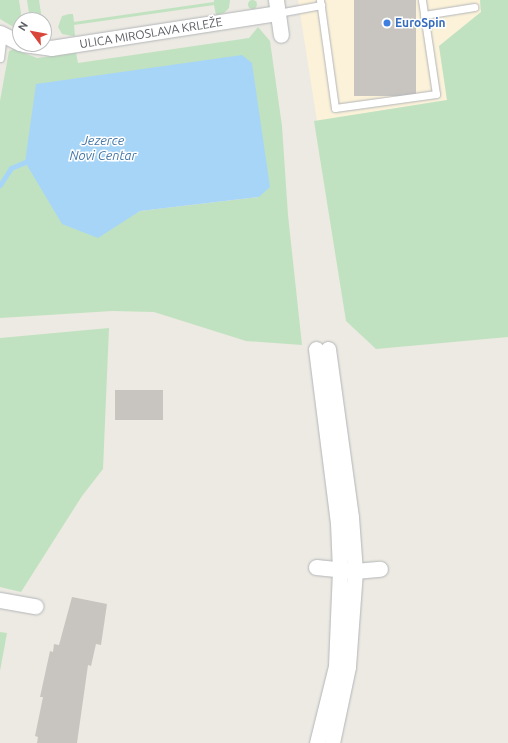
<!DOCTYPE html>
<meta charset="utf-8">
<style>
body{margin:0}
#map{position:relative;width:508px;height:743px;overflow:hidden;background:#eceae2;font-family:Ubuntu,sans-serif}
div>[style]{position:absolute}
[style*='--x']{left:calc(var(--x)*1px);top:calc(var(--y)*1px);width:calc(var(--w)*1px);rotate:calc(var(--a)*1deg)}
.commercial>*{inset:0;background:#fbf2d9}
.green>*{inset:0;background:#c1e2c0}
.round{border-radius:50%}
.water>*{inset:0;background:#a7d5f8}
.stream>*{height:5px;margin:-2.5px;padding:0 2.5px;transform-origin:2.5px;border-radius:2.5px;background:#a7d5f8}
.building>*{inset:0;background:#c8c5c0;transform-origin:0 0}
.roads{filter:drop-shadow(0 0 1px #b3b5b9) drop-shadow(0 0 1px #b3b5b9)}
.service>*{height:7px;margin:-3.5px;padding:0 3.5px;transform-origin:3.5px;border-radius:3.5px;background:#fff}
.minor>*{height:15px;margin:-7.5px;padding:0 7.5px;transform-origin:7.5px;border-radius:7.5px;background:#fff}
.dots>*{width:11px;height:11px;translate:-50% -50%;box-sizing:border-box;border:2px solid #fff;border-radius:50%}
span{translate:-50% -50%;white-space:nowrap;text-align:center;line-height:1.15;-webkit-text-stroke:3px #fff;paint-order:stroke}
.shop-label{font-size:12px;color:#366cbe;font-weight:700}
.left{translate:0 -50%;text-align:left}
.street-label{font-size:12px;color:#5b5e62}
.water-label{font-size:13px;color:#4677a7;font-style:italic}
.north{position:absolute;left:12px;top:12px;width:40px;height:40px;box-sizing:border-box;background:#fff;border:1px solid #bdbfc0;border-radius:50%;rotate:302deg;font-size:11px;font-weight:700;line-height:16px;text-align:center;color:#5b5e62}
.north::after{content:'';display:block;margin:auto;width:14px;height:18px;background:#da453a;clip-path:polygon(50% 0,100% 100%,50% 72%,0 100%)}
</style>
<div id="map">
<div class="commercial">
<i style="clip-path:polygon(298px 0,480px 0,481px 12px,439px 46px,447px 100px,317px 121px)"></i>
</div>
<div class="green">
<i class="round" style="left:247.5px;top:-0.5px;width:9px;height:9px"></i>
<i style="clip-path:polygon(0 0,19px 0,22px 20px,20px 20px,20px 31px,0 19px)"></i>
<i style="clip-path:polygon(27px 0,39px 0,42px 20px,30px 20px)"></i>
<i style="clip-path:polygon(214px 0,230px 0,229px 8px,224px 13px,216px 15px,214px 5px,74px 25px,75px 36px,72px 36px,62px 34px,58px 27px,62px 16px,69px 14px,73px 14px,74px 22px,214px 2px)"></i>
<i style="clip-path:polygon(480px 0,508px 0,508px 337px,376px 349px,346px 321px,314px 121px,447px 100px,439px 46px,481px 12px)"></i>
<i style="clip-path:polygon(evenodd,258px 27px,270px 41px,282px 126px,288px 215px,302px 345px,246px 341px,154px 312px,112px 311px,0 318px,0 101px,9px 51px,14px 49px,37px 58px,76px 53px,78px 63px,249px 38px,258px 27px,252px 64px,259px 197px,140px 211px,127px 218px,252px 64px)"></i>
<i style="clip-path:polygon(109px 328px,103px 469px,82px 496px,21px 592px,0 587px,0 338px)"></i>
<i style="clip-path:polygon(0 632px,7px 633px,0 671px)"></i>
</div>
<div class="water">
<i style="clip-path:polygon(242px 55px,252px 63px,270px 187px,259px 197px,140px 211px,98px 238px,62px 224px,25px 162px,36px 84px)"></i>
</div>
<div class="stream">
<i style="--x:0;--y:185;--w:20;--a:-57"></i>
<i style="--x:11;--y:168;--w:15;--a:-23"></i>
</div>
<div class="building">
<i style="left:354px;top:0;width:62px;height:96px"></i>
<i style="left:163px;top:390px;width:30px;height:48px;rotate:90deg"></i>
<i style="clip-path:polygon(72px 597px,107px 604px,101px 645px,96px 644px,91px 666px,88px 665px,77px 743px,37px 743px,38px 737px,35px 736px,43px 697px,40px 697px,50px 651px,53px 652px,54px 644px,59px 645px)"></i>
</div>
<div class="roads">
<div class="service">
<i style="--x:320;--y:0;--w:109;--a:82.1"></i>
<i style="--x:335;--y:108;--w:102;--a:-7.9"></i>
<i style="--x:436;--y:94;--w:95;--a:-98.5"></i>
<i style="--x:278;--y:13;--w:44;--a:-10.5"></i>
<i style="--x:424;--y:15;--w:51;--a:-9.1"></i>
<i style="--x:0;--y:58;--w:24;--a:-83"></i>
</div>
<div class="minor">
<i style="--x:276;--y:0;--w:35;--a:82"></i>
<i style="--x:0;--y:33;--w:22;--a:27"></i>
<i style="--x:23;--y:44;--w:28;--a:8"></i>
<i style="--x:51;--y:48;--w:230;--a:-8.8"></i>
<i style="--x:316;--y:349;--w:175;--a:82.8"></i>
<i style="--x:338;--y:523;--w:47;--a:87.6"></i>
<i style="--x:340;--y:570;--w:96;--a:92.4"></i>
<i style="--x:336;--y:666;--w:79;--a:103.9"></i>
<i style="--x:328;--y:349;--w:170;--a:82.2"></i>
<i style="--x:351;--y:517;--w:54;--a:85.8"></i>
<i style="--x:355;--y:571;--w:96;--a:94.2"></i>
<i style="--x:348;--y:667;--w:78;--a:101.9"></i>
<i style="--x:316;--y:567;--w:39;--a:6"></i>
<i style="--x:355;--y:571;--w:25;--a:-5"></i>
<i style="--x:0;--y:600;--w:36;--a:10"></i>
</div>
</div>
<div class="dots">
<i style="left:387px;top:23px;background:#3f7fe0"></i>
</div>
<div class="shop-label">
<span class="left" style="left:395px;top:23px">EuroSpin</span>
</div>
<div class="street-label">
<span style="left:151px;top:33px;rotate:-9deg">ULICA MIROSLAVA KRLEŽE</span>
</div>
<div class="water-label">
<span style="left:103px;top:148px">Jezerce<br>Novi Centar</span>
</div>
<div class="north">N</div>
</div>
